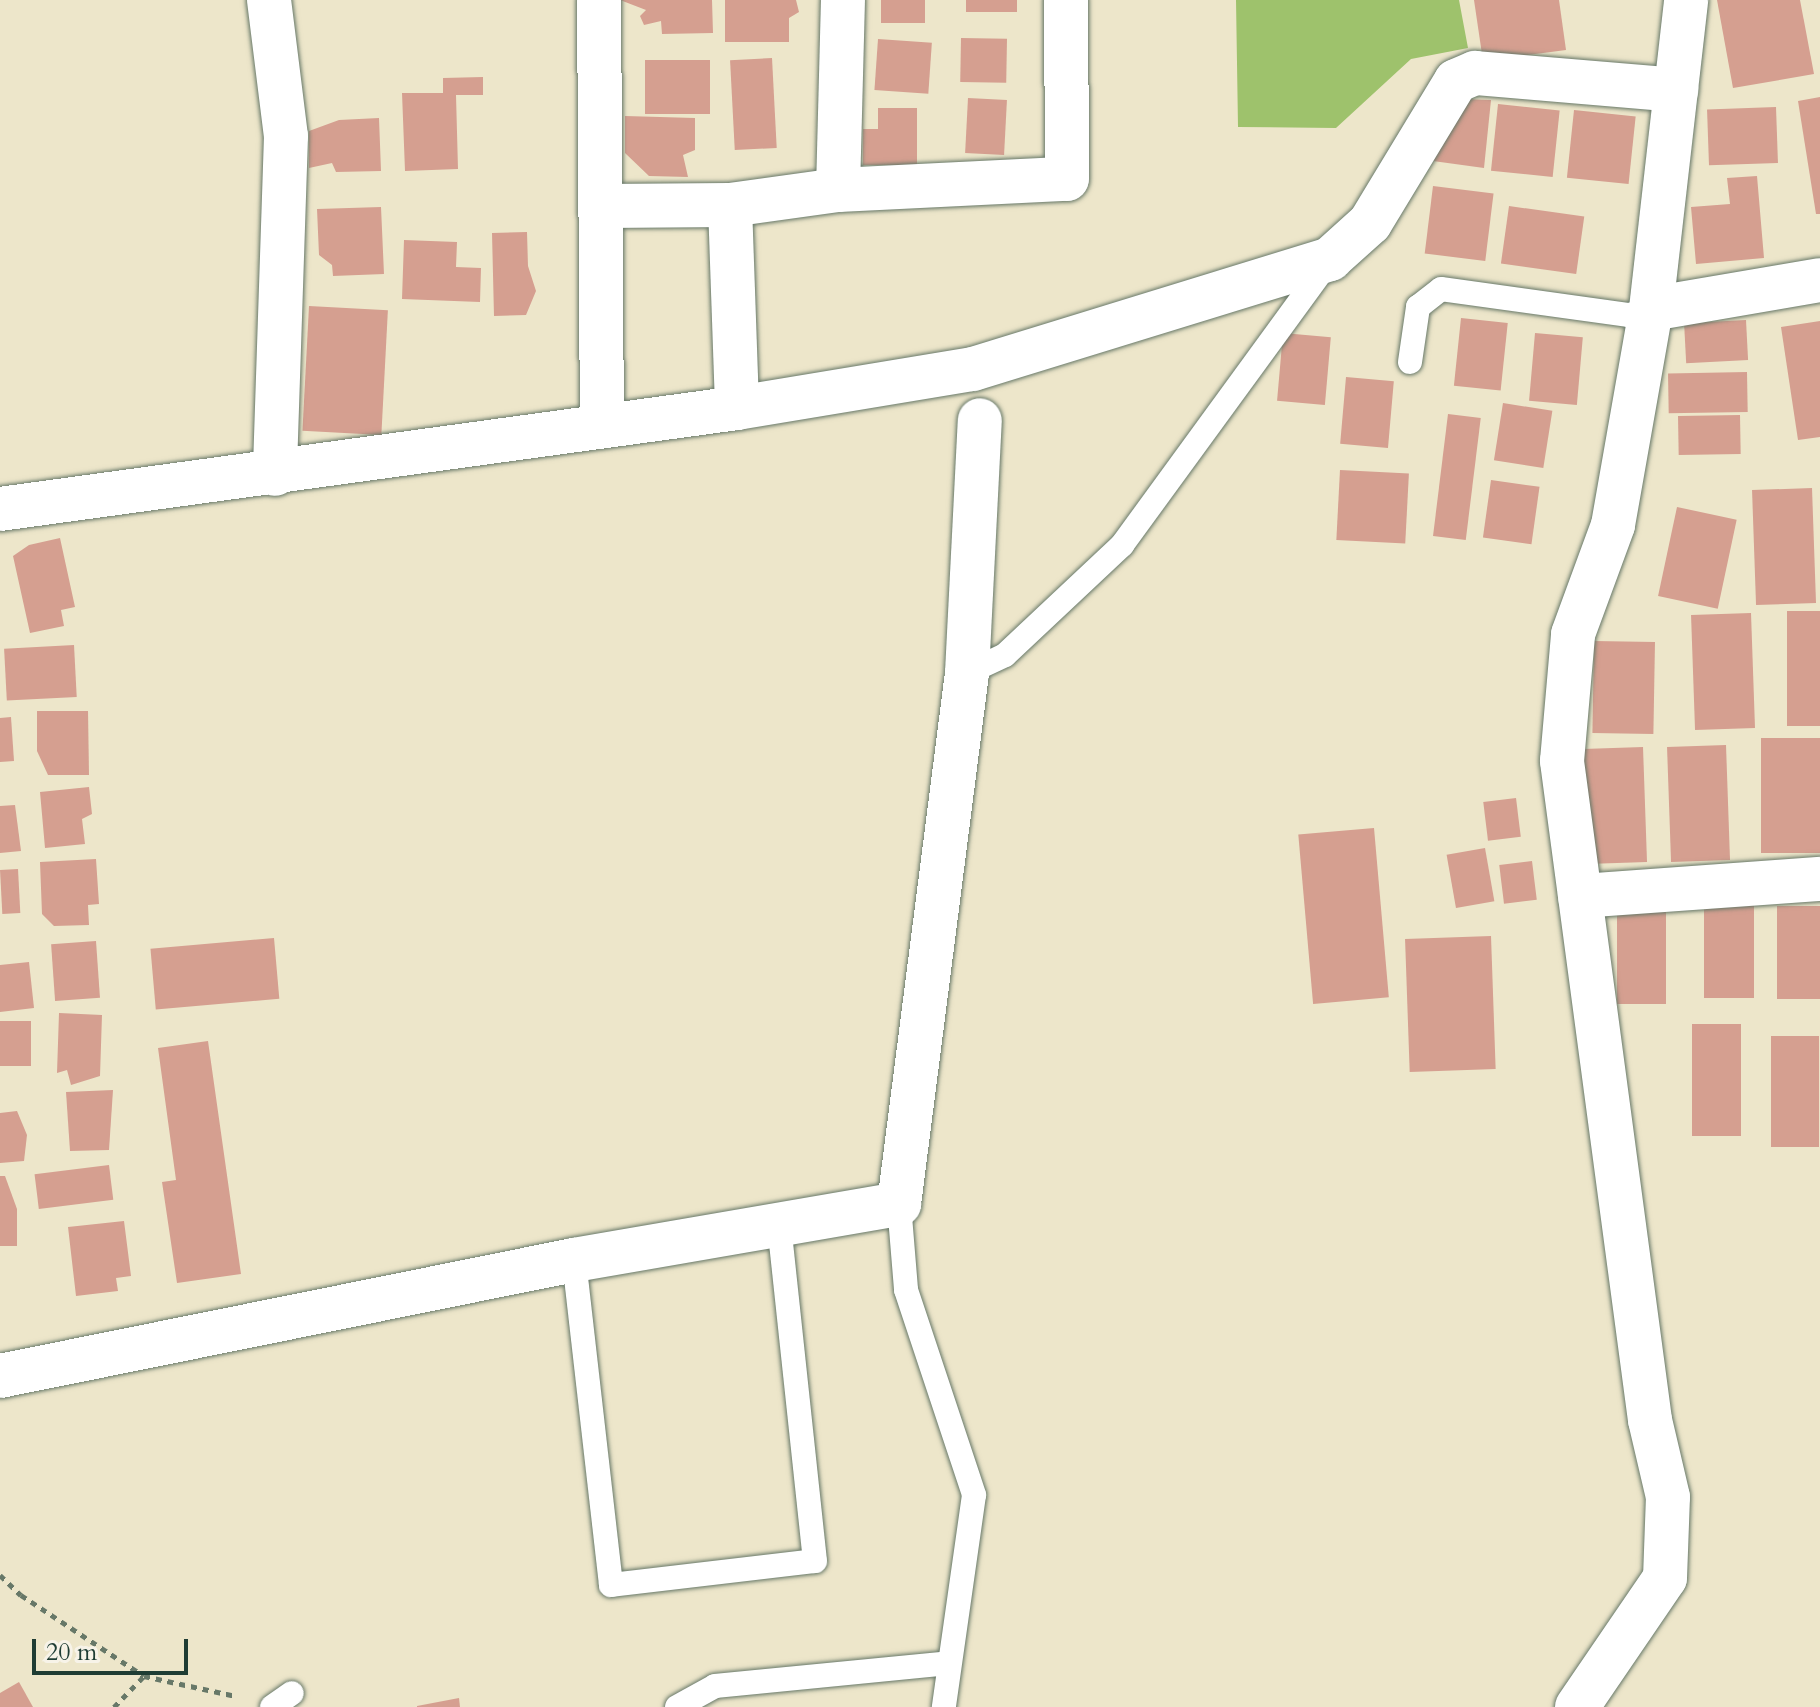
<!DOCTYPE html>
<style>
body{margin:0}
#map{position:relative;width:1820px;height:1707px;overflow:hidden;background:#ede6ca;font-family:Cardo,serif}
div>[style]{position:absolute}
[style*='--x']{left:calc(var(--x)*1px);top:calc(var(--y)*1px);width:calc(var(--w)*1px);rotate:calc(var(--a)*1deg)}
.green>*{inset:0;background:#9ec26c}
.building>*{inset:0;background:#d59f90;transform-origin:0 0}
.path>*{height:5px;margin-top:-2.5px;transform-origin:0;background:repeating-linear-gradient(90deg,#677868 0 6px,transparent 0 12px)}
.roads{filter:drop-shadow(0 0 2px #677868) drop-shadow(0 0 2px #677868)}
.service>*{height:24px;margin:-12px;padding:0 12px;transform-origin:12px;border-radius:12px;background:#fff}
.minor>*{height:44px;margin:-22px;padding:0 22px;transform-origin:22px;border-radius:22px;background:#fff}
span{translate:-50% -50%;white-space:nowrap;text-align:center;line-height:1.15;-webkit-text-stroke:6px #f7f3e8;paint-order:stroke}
.scale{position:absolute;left:32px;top:1639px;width:156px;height:36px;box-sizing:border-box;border:4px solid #1f3d34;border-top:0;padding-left:10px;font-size:24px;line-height:28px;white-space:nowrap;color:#1f3d34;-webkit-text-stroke:6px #f7f3e8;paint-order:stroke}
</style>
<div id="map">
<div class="green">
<i style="clip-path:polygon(1236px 0,1459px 0,1468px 48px,1411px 59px,1336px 128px,1238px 127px)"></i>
</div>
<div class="building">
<i style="clip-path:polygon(620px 0,712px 0,713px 33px,662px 34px,661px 21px,644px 25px,640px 16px,646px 10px)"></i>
<i style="clip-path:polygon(725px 0,796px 0,799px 12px,789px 18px,789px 42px,725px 42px)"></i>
<i style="left:881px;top:0;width:44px;height:23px"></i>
<i style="left:966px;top:0;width:51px;height:12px"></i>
<i style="clip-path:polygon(1474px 0,1559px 0,1566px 50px,1483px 61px)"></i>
<i style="clip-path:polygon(1717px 0,1800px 0,1814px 74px,1733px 88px)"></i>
<i style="left:961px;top:38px;width:46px;height:44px;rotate:1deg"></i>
<i style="left:878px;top:39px;width:54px;height:51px;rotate:4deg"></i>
<i style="left:772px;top:58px;width:90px;height:42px;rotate:87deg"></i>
<i style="left:710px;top:60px;width:54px;height:65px;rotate:90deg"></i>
<i style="clip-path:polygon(483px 77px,483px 95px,456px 95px,458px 169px,405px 171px,402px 93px,443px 93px,443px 78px)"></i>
<i style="clip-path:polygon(1820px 97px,1820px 214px,1816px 214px,1798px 101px)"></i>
<i style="left:968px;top:98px;width:39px;height:55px;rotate:3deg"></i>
<i style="clip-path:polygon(1462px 99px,1491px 100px,1484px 168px,1433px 161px)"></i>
<i style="left:1498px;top:104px;width:62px;height:67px;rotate:6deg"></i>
<i style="left:1776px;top:107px;width:56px;height:69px;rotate:88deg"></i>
<i style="clip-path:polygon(878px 108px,917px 108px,917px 165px,863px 165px,863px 129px,878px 129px)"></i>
<i style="left:1574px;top:110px;width:62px;height:68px;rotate:6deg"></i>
<i style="clip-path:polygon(625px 116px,695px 118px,695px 150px,683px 155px,688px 177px,649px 176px,625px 153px)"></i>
<i style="clip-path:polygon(379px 118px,381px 171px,336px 172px,332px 163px,309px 168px,309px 131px,339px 120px)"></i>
<i style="clip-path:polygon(1757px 176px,1764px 258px,1696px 264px,1691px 207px,1730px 204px,1727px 178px)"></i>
<i style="left:1433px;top:186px;width:61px;height:68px;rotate:7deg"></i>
<i style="left:1509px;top:206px;width:76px;height:58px;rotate:8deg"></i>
<i style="clip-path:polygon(381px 207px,384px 274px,333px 276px,332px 265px,319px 255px,317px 209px)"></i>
<i style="clip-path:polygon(527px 232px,528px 266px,536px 291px,526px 315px,494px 316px,492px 233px)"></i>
<i style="clip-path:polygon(404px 240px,457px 242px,456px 267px,481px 268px,480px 302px,402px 299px)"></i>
<i style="left:309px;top:306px;width:79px;height:125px;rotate:3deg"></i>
<i style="left:1461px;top:318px;width:47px;height:68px;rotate:6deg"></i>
<i style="left:1746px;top:320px;width:40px;height:62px;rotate:87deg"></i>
<i style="clip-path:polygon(1820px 321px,1820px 437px,1798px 440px,1781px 327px)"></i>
<i style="left:1283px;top:333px;width:48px;height:68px;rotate:5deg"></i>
<i style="left:1535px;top:333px;width:48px;height:68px;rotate:5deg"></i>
<i style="left:1747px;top:372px;width:40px;height:79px;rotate:89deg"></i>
<i style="left:1346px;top:377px;width:48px;height:67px;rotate:5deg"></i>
<i style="left:1503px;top:403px;width:50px;height:58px;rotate:9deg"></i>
<i style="left:1448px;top:414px;width:33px;height:123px;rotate:7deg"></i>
<i style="left:1740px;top:415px;width:39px;height:62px;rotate:89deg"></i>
<i style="left:1340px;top:470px;width:69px;height:70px;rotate:3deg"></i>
<i style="left:1491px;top:480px;width:49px;height:58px;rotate:8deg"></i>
<i style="left:1812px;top:488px;width:115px;height:60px;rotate:88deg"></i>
<i style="left:1677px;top:507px;width:61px;height:91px;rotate:12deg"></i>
<i style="clip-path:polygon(60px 538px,75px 607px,61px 610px,64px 626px,30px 633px,13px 556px,29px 545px)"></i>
<i style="left:1820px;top:611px;width:115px;height:33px;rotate:90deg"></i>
<i style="left:1751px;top:613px;width:115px;height:60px;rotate:88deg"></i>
<i style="left:1594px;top:641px;width:61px;height:92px;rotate:1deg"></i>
<i style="left:74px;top:645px;width:52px;height:70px;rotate:87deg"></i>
<i style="clip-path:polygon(37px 711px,88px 711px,89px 775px,48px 775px,37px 751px)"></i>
<i style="clip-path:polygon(11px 717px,14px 761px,0 762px,0 718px)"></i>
<i style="left:1820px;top:738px;width:115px;height:59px;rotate:90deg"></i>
<i style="left:1726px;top:745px;width:115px;height:59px;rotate:88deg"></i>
<i style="left:1643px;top:747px;width:115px;height:60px;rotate:88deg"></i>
<i style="clip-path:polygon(89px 787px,92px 814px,82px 819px,85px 844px,45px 848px,40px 792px)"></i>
<i style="left:1516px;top:798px;width:39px;height:33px;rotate:83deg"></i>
<i style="clip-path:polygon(15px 805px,21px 851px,0 853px,0 806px)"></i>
<i style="left:1374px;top:828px;width:170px;height:76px;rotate:85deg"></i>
<i style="left:1485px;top:848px;width:54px;height:39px;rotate:80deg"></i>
<i style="clip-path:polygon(96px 859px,99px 904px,88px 905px,89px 925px,54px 926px,42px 914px,40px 862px)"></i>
<i style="left:1532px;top:861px;width:39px;height:33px;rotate:83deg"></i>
<i style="left:18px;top:869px;width:44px;height:18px;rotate:87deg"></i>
<i style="left:1704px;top:905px;width:50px;height:93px"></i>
<i style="left:1777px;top:906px;width:43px;height:93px"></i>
<i style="left:1617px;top:911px;width:49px;height:93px"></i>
<i style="left:1491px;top:936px;width:133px;height:86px;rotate:88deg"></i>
<i style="left:274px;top:938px;width:61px;height:124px;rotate:85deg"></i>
<i style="left:96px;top:941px;width:57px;height:45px;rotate:86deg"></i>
<i style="clip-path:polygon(29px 962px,34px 1008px,0 1012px,0 965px)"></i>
<i style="clip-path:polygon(59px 1013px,102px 1015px,100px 1076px,71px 1085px,67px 1070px,57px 1073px)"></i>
<i style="left:0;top:1021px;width:31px;height:45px"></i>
<i style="left:1741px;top:1024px;width:112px;height:49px;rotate:90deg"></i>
<i style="left:1771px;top:1036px;width:48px;height:111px"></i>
<i style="clip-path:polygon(208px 1041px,241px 1274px,177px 1283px,162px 1182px,176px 1180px,158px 1048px)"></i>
<i style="clip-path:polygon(113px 1090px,109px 1150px,70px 1151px,66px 1092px)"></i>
<i style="clip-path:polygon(17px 1111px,27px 1135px,24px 1161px,0 1163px,0 1113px)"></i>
<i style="left:109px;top:1165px;width:35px;height:75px;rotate:83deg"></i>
<i style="clip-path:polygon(0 1176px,5px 1176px,17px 1209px,17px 1246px,0 1246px)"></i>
<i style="clip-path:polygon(124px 1221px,131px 1276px,116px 1278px,118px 1291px,76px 1296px,68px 1227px)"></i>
<i style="clip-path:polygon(19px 1682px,33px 1707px,0 1707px,0 1693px)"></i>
<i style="clip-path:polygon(459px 1698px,460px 1707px,417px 1707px,417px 1706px)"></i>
</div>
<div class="path">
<i style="--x:0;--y:1575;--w:29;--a:44"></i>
<i style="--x:21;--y:1595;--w:147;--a:33.4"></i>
<i style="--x:144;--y:1676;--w:94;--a:12.3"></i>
<i style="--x:114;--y:1707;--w:43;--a:-45.9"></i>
</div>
<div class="roads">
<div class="service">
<i style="--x:1410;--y:362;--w:56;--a:-81.7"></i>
<i style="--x:1418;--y:307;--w:29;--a:-38"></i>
<i style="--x:1441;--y:289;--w:190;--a:7.9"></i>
<i style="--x:1629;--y:315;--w:23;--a:-15"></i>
<i style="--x:967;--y:673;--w:42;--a:-25.3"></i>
<i style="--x:1005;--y:655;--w:161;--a:-43.2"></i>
<i style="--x:1122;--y:545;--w:351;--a:-53.9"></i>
<i style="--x:899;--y:1204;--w:86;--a:85.3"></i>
<i style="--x:906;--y:1290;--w:216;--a:71.6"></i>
<i style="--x:974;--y:1495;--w:214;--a:98.1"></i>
<i style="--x:574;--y:1260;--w:327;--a:83.5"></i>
<i style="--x:611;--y:1585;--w:205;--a:-6.7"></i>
<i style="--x:815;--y:1561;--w:340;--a:-96.1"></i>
<i style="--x:272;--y:1707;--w:24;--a:-35"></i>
<i style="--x:677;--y:1707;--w:43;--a:-28.9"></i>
<i style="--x:715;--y:1686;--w:235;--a:-5.6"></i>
</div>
<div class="minor">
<i style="--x:269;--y:0;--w:137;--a:82.9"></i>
<i style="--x:286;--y:136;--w:338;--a:91.9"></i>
<i style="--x:599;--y:0;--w:424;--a:89.6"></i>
<i style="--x:838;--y:190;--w:190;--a:-88.5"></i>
<i style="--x:730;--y:205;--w:203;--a:88"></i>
<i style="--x:604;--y:206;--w:126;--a:-0.5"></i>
<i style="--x:730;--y:205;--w:109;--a:-7.9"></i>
<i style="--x:838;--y:190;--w:229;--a:-2.8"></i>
<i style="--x:1067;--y:179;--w:179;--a:-90.3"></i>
<i style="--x:1651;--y:309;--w:171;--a:-9.7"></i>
<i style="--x:0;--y:509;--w:744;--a:-7.8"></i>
<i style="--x:737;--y:408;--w:239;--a:-9.4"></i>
<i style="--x:973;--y:369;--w:374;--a:-17.1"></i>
<i style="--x:1330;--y:259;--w:54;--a:-42"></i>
<i style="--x:1370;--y:223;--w:166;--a:-58.8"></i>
<i style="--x:1456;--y:81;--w:21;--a:-23"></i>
<i style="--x:1475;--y:73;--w:202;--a:4.8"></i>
<i style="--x:1580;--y:896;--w:241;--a:-4.1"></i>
<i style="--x:0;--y:1376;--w:586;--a:-11.43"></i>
<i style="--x:574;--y:1260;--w:330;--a:-9.8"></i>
<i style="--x:899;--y:1204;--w:535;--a:-82.7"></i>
<i style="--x:967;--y:673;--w:253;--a:-87.1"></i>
<i style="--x:1577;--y:1707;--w:156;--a:-55.7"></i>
<i style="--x:1665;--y:1578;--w:81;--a:-87.9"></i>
<i style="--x:1668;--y:1497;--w:79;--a:-103.2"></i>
<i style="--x:1650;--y:1420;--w:665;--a:-97.61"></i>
<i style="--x:1562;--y:761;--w:127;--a:-85"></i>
<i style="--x:1573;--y:634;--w:116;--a:-69.8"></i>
<i style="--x:1613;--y:525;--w:219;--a:-80"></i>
<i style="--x:1651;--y:309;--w:311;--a:-83.5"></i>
</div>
</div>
<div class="scale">20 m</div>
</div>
